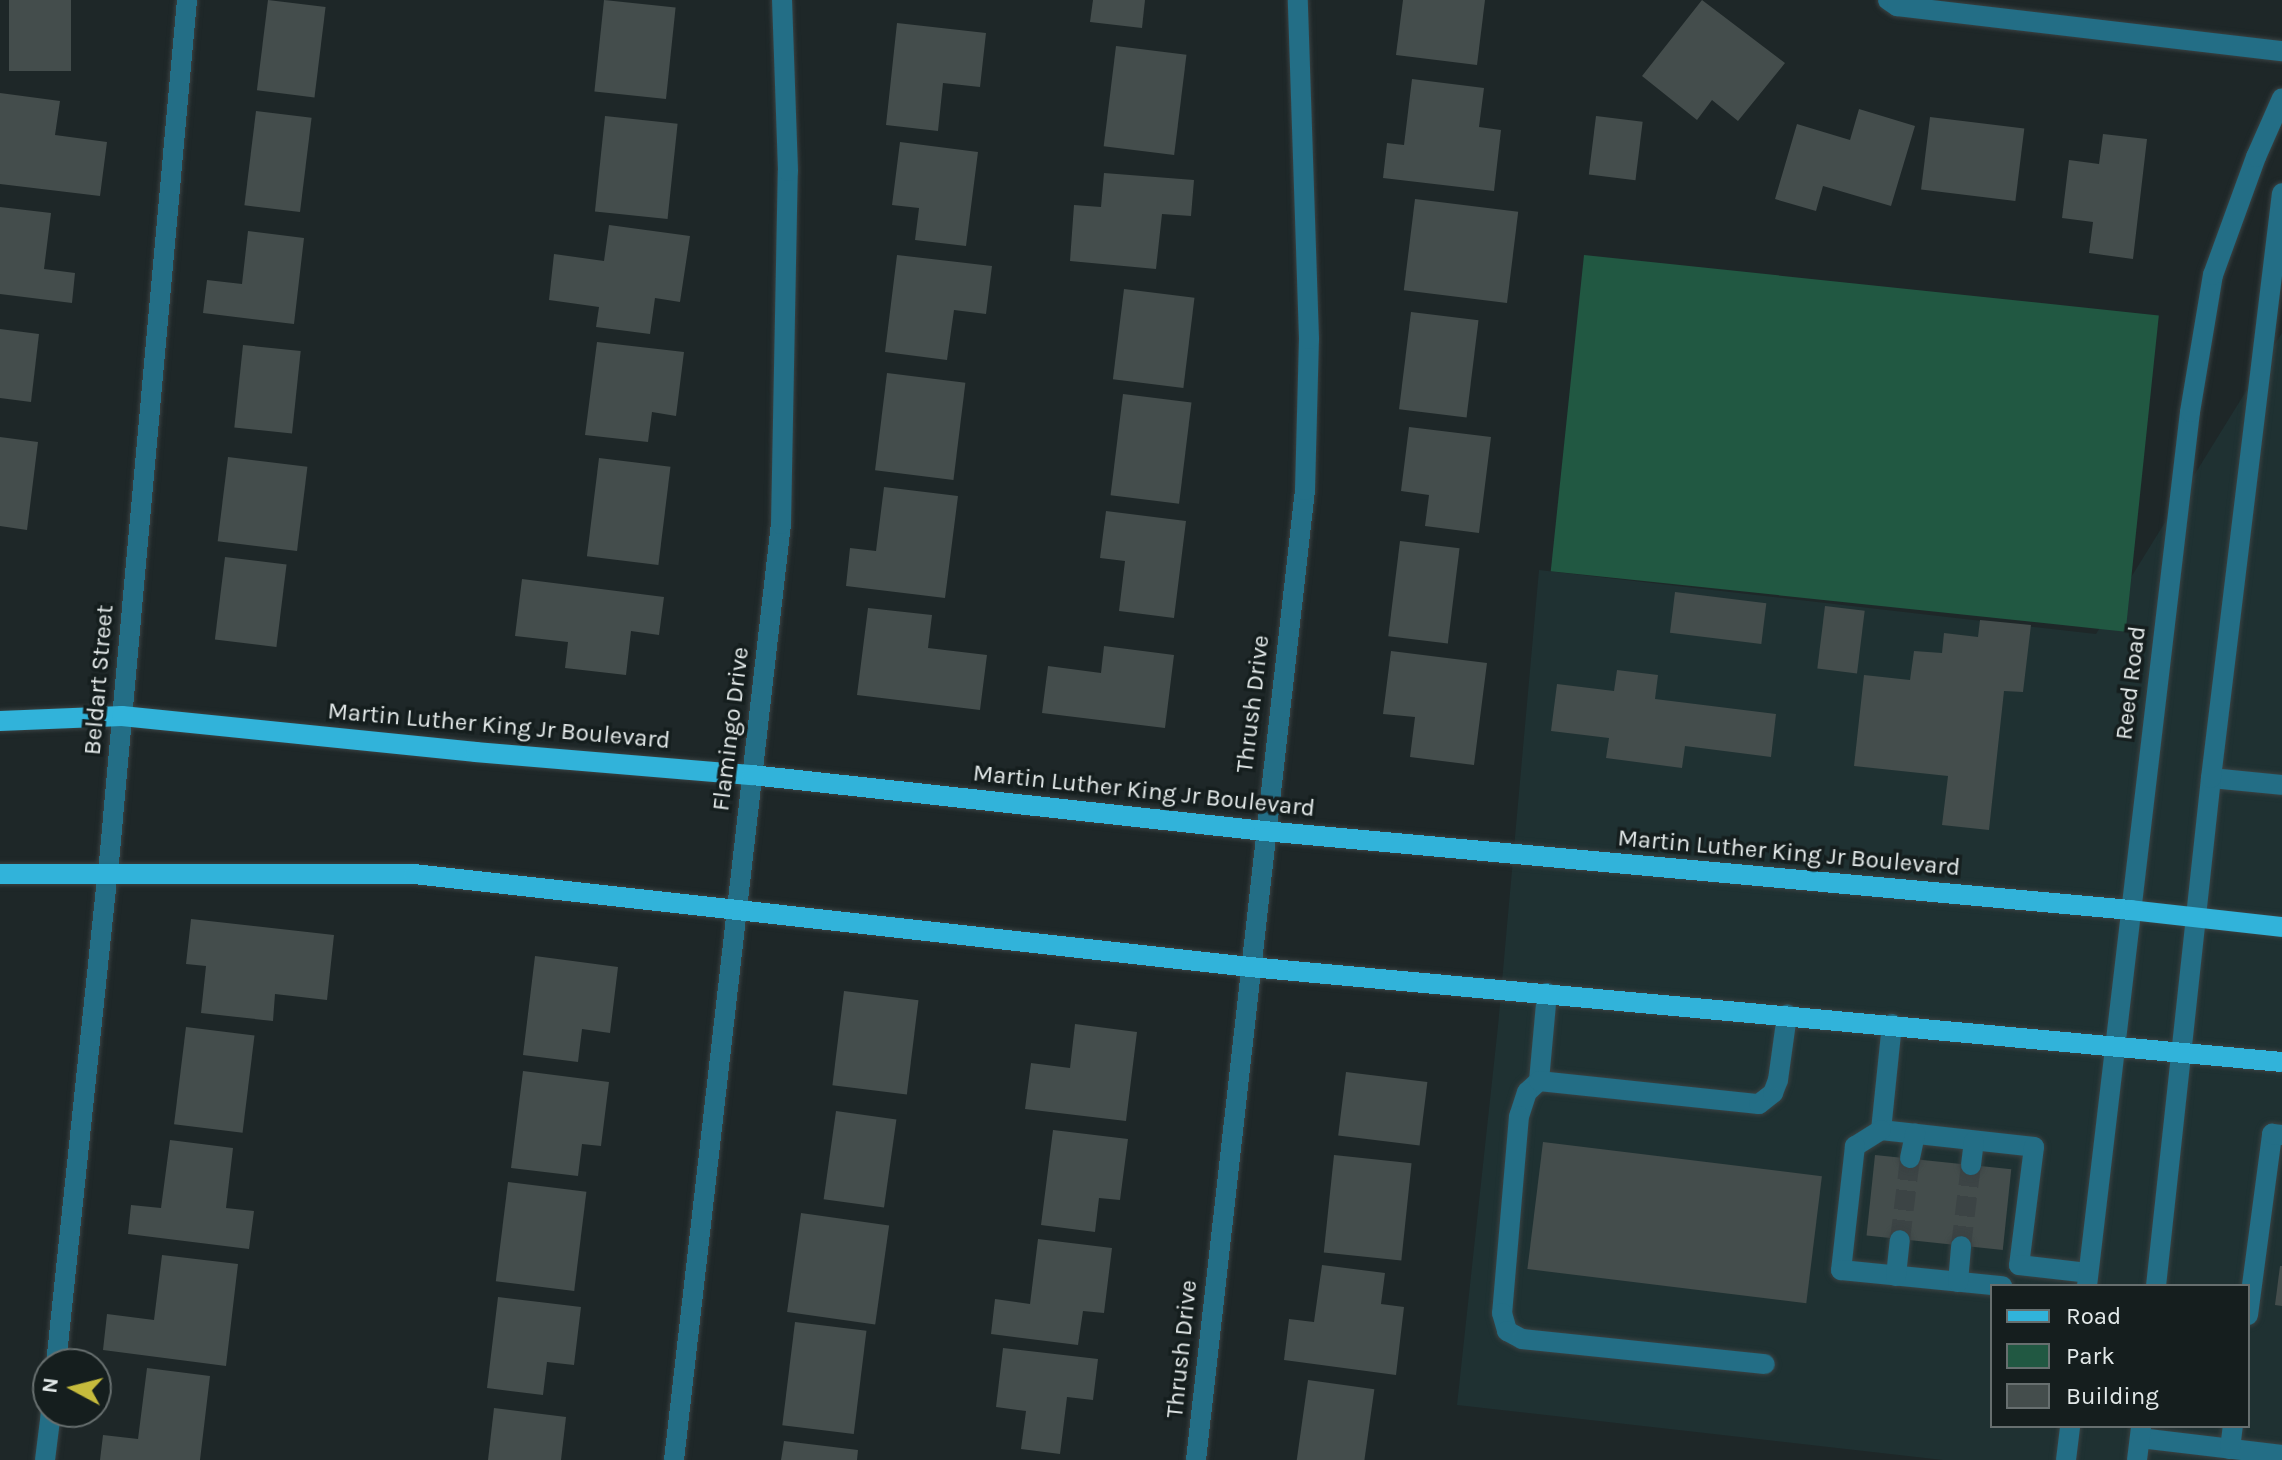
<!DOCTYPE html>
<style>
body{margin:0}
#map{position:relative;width:2282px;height:1460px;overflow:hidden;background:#1e2728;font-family:Karla,sans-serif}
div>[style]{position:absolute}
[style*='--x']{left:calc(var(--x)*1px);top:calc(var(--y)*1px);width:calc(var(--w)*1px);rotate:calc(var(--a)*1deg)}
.built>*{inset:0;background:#1f3132}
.green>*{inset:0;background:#215842;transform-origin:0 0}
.building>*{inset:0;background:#444d4c;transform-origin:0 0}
.minor-tunnel>*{height:20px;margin-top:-10px;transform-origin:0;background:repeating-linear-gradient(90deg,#3c4445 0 20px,transparent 0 30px)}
.roads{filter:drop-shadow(0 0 2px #3a4243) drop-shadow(0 0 2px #3a4243)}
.minor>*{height:20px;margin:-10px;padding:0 10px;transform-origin:10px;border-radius:10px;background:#236e86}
.major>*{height:20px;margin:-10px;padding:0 10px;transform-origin:10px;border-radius:10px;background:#31b3da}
span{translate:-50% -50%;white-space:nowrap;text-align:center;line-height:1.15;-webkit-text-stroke:7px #151e1e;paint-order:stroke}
.street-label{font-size:24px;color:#e3e9e9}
.legend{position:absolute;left:1990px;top:1284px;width:260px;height:144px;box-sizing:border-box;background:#151e1e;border:2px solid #676f6f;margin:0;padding:10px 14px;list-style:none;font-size:24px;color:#e3e9e9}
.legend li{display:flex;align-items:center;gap:16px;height:40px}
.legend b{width:40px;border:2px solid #676f6f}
.north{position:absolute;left:32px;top:1348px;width:80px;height:80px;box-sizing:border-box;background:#151e1e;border:2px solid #676f6f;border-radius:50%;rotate:277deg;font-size:22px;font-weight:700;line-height:32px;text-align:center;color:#e3e9e9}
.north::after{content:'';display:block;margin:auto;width:28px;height:36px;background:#c6bb3c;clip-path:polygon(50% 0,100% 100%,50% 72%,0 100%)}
</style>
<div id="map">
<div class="built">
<i style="clip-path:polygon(evenodd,2282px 333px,2282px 1460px,1943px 1460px,1457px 1405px,1498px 1026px,1539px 570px,2096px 634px,2282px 333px,1992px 1286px,2248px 1286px,2248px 1426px,1992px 1426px,1992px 1286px)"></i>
</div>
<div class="green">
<i style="left:1584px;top:255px;width:578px;height:318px;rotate:6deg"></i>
</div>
<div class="building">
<i style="left:9px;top:0;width:62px;height:71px"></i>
<i style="left:268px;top:0;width:58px;height:91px;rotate:7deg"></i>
<i style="left:604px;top:0;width:72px;height:92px;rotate:6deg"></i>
<i style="clip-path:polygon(1093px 0,1145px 0,1142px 28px,1090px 22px)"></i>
<i style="clip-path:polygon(1403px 0,1485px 0,1477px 65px,1396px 55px)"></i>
<i style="clip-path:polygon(1702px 0,1785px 63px,1738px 121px,1712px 100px,1697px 120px,1642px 76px)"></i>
<i style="clip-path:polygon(897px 23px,986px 33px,980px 87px,943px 83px,938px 131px,886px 125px)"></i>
<i style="left:1116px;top:46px;width:71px;height:101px;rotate:7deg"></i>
<i style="clip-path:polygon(1412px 79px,1484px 88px,1479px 127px,1501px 130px,1494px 191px,1383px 178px,1387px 143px,1404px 145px)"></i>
<i style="clip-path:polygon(0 93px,60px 101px,55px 135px,107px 142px,100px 196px,0 184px)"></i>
<i style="clip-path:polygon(1859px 109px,1915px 126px,1891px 206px,1823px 186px,1816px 211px,1775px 199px,1797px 124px,1850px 140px)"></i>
<i style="left:256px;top:111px;width:56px;height:95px;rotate:7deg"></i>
<i style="left:605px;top:116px;width:73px;height:96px;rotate:6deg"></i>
<i style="left:1596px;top:116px;width:47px;height:59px;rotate:7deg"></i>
<i style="left:1930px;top:117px;width:95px;height:73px;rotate:7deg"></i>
<i style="clip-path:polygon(2103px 134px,2147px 139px,2133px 259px,2089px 253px,2093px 222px,2062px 218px,2069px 160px,2099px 164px)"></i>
<i style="clip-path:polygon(900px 142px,978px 152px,966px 246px,915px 240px,919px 208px,892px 205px)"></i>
<i style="clip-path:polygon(1104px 173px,1194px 180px,1191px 216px,1162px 214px,1156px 269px,1070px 261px,1074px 205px,1101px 207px)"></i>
<i style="left:1415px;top:199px;width:104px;height:92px;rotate:7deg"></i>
<i style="clip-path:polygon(0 207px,51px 213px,44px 269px,75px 273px,72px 303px,0 294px)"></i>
<i style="clip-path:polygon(609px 225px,690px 236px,680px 302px,655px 298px,650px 334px,596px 327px,599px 307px,549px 300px,554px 254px,604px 261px)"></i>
<i style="clip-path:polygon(248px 231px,304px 238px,294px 324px,203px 313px,207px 280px,242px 284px)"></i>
<i style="clip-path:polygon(897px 255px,992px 266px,986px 314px,954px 310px,947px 360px,885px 352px)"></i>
<i style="left:1124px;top:289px;width:71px;height:91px;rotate:7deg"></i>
<i style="left:1411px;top:312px;width:68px;height:98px;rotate:7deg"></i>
<i style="clip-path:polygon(0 329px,39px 334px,31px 402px,0 398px)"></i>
<i style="clip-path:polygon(597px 342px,684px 352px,676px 416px,652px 412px,648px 442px,585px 435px)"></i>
<i style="left:243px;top:345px;width:58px;height:83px;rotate:6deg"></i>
<i style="left:887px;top:373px;width:79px;height:98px;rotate:7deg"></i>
<i style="left:1123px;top:394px;width:69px;height:102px;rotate:7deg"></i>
<i style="clip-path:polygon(1409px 427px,1491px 437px,1479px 533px,1425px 526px,1429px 495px,1401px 491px)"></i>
<i style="clip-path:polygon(0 437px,38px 442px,27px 530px,0 526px)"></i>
<i style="left:228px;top:457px;width:80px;height:85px;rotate:7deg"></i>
<i style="left:599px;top:458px;width:72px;height:99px;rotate:7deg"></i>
<i style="clip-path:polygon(884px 487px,958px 496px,945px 598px,846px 586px,850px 548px,876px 551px)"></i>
<i style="clip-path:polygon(1106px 511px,1186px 521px,1174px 618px,1119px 611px,1125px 561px,1100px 558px)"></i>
<i style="left:1400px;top:541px;width:60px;height:96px;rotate:7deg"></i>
<i style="left:225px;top:557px;width:62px;height:83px;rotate:7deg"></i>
<i style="clip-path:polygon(522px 579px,664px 597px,659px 635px,631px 631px,626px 675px,565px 668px,568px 642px,515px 636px)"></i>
<i style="left:1675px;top:592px;width:92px;height:41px;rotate:7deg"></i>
<i style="left:1825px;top:606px;width:40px;height:63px;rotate:7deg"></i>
<i style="clip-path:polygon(868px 608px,932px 615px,928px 648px,987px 655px,980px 710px,857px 695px)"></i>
<i style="clip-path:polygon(1980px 620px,2031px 625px,2023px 692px,2004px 691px,1989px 830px,1942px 825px,1948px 776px,1854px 766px,1864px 675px,1910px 680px,1914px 651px,1942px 653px,1944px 633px,1978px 637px)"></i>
<i style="clip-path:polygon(1104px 646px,1174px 655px,1165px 728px,1042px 713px,1048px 666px,1101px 673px)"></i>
<i style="clip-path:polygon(1391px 651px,1487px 663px,1474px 765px,1410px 757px,1415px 717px,1383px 714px)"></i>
<i style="clip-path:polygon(1617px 670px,1658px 675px,1655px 699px,1776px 714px,1771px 757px,1685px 746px,1682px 768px,1606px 758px,1609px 738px,1551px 731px,1557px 684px,1614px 691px)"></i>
<i style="clip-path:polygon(191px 919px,334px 935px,327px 1000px,275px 994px,273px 1021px,201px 1013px,206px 966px,186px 964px)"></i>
<i style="clip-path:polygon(535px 956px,618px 967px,610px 1033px,582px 1029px,578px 1062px,523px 1055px)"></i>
<i style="left:844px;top:991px;width:75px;height:95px;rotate:7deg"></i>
<i style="clip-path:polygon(1075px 1024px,1137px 1032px,1126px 1121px,1025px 1109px,1031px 1063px,1070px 1068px)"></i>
<i style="left:186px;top:1027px;width:69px;height:98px;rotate:7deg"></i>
<i style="clip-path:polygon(523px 1071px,609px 1082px,601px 1146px,582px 1144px,578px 1176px,511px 1168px)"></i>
<i style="left:1346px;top:1072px;width:82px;height:64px;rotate:7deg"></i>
<i style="left:836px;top:1111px;width:61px;height:89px;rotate:8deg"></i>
<i style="clip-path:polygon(1053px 1130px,1128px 1139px,1120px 1200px,1099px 1198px,1095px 1232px,1041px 1225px)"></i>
<i style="clip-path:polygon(170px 1140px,233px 1148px,226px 1208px,254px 1211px,249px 1249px,128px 1234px,131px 1205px,161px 1208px)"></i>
<i style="left:1543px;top:1142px;width:281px;height:128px;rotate:7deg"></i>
<i style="left:1334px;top:1155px;width:78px;height:98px;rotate:6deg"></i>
<i style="left:1875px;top:1155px;width:137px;height:81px;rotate:6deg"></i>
<i style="left:508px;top:1182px;width:79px;height:100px;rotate:7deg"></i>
<i style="left:801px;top:1213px;width:89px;height:100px;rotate:8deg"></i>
<i style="clip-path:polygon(1038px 1239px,1112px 1248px,1104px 1313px,1083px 1311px,1078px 1345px,991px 1334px,995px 1299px,1030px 1304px)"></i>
<i style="clip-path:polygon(162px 1255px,238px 1264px,226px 1366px,103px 1350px,107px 1314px,154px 1320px)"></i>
<i style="clip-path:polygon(1322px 1265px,1385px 1273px,1381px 1304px,1404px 1307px,1396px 1375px,1284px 1360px,1289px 1319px,1314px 1322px)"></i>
<i style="clip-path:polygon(2280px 1266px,2282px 1266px,2282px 1306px,2275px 1305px)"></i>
<i style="clip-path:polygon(498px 1297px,581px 1307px,574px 1365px,547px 1362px,543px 1395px,487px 1388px)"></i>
<i style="left:795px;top:1322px;width:72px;height:104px;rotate:7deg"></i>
<i style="clip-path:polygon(1003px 1348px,1098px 1359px,1093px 1400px,1067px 1397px,1060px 1454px,1021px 1449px,1026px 1411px,996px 1407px)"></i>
<i style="clip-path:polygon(147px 1368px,210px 1376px,200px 1460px,100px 1460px,103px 1435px,138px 1439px)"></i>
<i style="left:1308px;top:1380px;width:67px;height:81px;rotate:8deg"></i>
<i style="clip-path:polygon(494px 1408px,566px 1417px,561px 1460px,488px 1460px)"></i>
<i style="clip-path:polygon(784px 1441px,858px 1450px,857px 1460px,781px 1460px)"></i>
</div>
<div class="minor-tunnel">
<i style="--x:1900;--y:1240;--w:83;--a:-83"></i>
<i style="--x:1961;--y:1246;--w:82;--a:-83"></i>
</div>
<div class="roads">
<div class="minor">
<i style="--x:1888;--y:0;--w:11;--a:34"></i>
<i style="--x:1897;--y:6;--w:388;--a:6.7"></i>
<i style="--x:2211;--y:778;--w:71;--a:5.6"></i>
<i style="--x:1547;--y:993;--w:88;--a:95.2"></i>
<i style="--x:1539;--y:1081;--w:16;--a:137"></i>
<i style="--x:1527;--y:1092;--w:25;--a:108"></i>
<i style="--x:1519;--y:1116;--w:198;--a:94.9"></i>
<i style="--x:1502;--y:1313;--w:19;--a:74"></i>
<i style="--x:1507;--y:1331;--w:17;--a:28"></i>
<i style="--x:1522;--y:1339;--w:244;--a:5.9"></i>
<i style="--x:1892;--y:1024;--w:107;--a:95.9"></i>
<i style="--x:1881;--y:1130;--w:154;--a:6.3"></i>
<i style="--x:2034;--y:1147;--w:119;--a:97.2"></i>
<i style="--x:2019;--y:1265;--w:69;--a:6.6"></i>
<i style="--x:1539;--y:1081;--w:221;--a:6"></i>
<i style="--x:1759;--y:1104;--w:18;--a:-38"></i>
<i style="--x:1773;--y:1093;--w:14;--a:-69"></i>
<i style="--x:1778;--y:1080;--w:66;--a:-82.1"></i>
<i style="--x:1881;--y:1130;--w:31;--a:148"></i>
<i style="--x:1855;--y:1146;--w:125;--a:96.4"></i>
<i style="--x:1841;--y:1270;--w:162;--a:5.7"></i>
<i style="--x:1910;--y:1158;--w:25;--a:-78"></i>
<i style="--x:1971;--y:1165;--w:24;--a:-83"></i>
<i style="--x:1896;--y:1276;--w:36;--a:-84"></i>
<i style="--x:1958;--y:1282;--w:36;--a:-85"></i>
<i style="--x:2087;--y:1286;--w:880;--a:-83.28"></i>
<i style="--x:2190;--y:412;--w:139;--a:-80.5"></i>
<i style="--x:2213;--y:275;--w:126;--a:-70"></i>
<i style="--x:2256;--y:157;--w:64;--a:-66.2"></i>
<i style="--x:2156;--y:1286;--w:511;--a:-83.82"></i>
<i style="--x:2211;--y:778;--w:589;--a:-83.08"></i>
<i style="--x:2248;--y:1315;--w:183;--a:-82.4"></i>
<i style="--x:2272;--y:1134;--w:10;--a:6"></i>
<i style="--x:56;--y:1364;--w:494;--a:-84"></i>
<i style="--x:108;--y:873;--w:877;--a:-84.83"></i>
<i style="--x:2140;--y:1438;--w:143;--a:6.8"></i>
<i style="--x:2230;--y:1449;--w:23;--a:-83"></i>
<i style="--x:45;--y:1460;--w:48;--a:-82.9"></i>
<i style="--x:674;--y:1460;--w:942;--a:-83.48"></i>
<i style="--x:781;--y:524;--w:353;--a:-88.9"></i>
<i style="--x:788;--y:171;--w:171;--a:-92"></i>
<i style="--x:1196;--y:1460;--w:976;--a:-83.59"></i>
<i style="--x:1305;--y:490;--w:151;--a:-88.5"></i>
<i style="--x:1309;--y:339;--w:339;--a:-91.9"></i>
<i style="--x:2066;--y:1460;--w:34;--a:-83"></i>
<i style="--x:2137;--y:1460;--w:34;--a:-83"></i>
</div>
<div class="major">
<i style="--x:0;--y:721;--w:122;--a:-2.3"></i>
<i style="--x:122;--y:716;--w:356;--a:5.8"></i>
<i style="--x:476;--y:752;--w:277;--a:4.8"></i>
<i style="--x:752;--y:775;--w:515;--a:6.24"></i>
<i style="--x:1264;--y:831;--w:870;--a:5.21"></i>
<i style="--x:2130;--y:910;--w:153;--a:6.4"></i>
<i style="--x:0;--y:874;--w:414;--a:0"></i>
<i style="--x:414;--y:874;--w:841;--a:6.35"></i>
<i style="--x:1250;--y:967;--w:1036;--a:5.26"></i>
</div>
</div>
<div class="street-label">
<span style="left:99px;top:680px;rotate:-85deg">Beldart Street</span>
<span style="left:2131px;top:683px;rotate:-83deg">Reed Road</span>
<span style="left:1253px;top:704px;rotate:-83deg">Thrush Drive</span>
<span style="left:499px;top:726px;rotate:5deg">Martin Luther King Jr Boulevard</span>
<span style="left:731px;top:729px;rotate:-83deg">Flamingo Drive</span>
<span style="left:1144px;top:791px;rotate:6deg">Martin Luther King Jr Boulevard</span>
<span style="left:1789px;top:853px;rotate:5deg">Martin Luther King Jr Boulevard</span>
<span style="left:1182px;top:1349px;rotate:-84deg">Thrush Drive</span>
</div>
<ul class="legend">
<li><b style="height:10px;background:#31b3da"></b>Road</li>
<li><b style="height:22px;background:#215842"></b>Park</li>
<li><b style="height:22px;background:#444d4c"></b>Building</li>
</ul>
<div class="north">N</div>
</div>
